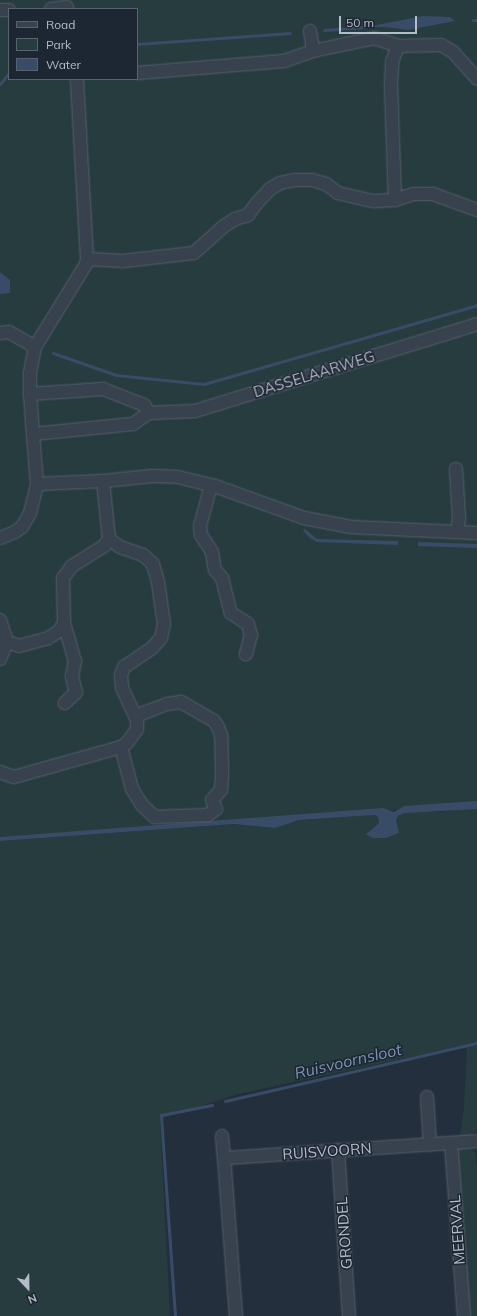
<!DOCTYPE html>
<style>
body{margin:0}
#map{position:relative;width:477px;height:1316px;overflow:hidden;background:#242f3e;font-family:Mulish,sans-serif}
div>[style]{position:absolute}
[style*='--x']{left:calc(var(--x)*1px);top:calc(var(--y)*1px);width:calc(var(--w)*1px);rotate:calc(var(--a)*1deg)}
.green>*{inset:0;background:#263c3f}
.water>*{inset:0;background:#394c67;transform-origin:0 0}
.stream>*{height:3px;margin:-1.5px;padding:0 1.5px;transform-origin:1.5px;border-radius:1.5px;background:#394c67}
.roads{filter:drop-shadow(0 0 1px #565f6c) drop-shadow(0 0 1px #565f6c)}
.minor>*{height:12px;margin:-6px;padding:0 6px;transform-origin:6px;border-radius:6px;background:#38414e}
span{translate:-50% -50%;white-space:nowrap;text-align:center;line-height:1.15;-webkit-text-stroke:3px #1d2633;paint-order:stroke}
.street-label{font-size:15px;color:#b4bcc9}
.water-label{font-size:16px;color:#7c92b1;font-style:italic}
.legend{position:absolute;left:8px;top:8px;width:130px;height:72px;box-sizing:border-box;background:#1d2633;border:1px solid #59626f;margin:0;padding:5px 7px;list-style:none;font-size:12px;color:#b4bcc9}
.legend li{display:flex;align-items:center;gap:8px;height:20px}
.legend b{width:20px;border:1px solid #59626f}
.north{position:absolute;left:8px;top:1268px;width:40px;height:40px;-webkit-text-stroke:3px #1d2633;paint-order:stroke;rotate:158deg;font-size:11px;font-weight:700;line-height:16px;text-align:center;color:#b4bcc9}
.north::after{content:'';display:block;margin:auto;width:14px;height:18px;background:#b4bcc9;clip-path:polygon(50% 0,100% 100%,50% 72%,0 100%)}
.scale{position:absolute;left:339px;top:16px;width:78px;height:18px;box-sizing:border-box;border:2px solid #b4bcc9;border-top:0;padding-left:5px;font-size:12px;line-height:14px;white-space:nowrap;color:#b4bcc9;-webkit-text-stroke:3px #1d2633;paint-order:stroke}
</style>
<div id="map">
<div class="green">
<i style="clip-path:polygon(evenodd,0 0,477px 0,477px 804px,0 838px,0 0,9px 9px,137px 9px,137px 79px,9px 79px,9px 9px)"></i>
<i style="clip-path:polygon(469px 808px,477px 809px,477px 1131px,470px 1136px,460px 1136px,464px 1107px,467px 1045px,238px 1094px,160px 1119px,170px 1316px,0 1316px,0 841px,234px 824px,275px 828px,299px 820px,375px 815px,378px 817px,379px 823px,367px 832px,396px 821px,398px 816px,404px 813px,423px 811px,440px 812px)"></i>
<i style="clip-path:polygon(468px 1147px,475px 1152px,477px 1166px,477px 1316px,467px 1316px,457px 1149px)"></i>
</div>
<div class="water">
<i style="clip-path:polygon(423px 16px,450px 17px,455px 21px,408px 30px,385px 27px,366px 27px)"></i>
<i style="clip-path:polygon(0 272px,10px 280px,10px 293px,0 294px)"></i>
<i style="clip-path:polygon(305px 529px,317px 539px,398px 541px,398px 545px,317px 542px,310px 538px,303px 531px)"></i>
<i style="left:418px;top:542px;width:59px;height:4px;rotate:2deg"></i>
<i style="clip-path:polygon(477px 801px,477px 809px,404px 813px,398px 816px,396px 821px,399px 833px,386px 838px,372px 838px,366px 834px,379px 823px,378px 817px,375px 815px,299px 820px,275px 828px,234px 824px,0 841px,0 837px,383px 808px,394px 812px,404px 806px)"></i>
</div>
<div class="stream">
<i style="--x:473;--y:20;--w:4;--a:0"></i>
<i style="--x:324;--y:30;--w:42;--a:-4.1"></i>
<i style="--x:137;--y:44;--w:153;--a:-4.1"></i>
<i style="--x:0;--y:84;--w:14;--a:-51"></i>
<i style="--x:53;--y:353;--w:67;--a:19.2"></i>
<i style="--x:116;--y:375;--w:88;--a:5.8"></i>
<i style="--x:204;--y:384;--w:284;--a:-16.1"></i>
<i style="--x:225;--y:1101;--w:259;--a:-13"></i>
<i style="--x:175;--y:1316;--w:201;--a:-94"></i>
<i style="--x:161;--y:1115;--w:52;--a:-11.1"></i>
</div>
<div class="roads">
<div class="minor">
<i style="--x:51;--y:9;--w:16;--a:-7"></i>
<i style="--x:0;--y:10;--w:9;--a:0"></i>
<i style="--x:310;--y:31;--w:20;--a:81"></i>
<i style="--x:137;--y:73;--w:147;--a:-4.7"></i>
<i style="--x:284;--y:61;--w:31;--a:-19"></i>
<i style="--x:313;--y:51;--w:62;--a:-12"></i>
<i style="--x:374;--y:38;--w:25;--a:18"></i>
<i style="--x:398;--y:46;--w:43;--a:-1.3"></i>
<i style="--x:441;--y:45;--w:14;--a:30"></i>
<i style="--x:453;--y:52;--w:36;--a:48"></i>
<i style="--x:395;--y:200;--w:116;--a:-92"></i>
<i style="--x:391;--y:84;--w:22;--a:-87"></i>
<i style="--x:392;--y:62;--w:17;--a:-69"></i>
<i style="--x:87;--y:259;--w:36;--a:3"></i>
<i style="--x:123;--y:261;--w:71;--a:-6.4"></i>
<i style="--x:194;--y:253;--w:40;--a:-42"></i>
<i style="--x:224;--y:226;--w:13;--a:-32"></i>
<i style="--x:235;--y:219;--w:14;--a:-17"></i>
<i style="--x:248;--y:215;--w:14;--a:-54"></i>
<i style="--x:256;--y:204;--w:21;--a:-47"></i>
<i style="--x:270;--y:189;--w:12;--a:-31"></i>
<i style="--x:280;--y:183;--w:14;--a:-12"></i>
<i style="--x:294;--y:180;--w:18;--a:0"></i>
<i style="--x:312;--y:180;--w:15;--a:16"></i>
<i style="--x:326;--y:184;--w:15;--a:37"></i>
<i style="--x:338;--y:193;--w:37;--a:13"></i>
<i style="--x:374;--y:201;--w:21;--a:-3"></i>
<i style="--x:395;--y:200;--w:20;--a:-18"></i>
<i style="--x:414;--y:194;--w:19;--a:0"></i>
<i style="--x:433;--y:194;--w:47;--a:20"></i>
<i style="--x:0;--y:333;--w:9;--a:-6"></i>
<i style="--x:9;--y:332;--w:30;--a:30"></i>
<i style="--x:35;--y:347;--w:26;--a:101"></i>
<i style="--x:30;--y:373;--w:21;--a:90"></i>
<i style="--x:35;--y:347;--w:97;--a:-58.4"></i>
<i style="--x:86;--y:264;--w:5;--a:-79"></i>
<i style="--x:87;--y:259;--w:180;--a:-93.2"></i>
<i style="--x:149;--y:413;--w:46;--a:-2.5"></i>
<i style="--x:195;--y:411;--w:295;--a:-17.1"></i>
<i style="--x:33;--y:434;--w:40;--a:-94.3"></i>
<i style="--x:30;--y:394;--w:73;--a:-3.9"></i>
<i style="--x:103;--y:389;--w:44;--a:21.3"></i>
<i style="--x:144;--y:405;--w:9;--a:58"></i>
<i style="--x:456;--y:469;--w:49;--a:86.5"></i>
<i style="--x:459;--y:518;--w:14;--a:98"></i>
<i style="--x:37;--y:484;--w:66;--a:-2.6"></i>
<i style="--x:103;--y:481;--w:50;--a:-5.7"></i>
<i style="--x:153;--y:476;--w:25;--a:2"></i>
<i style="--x:178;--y:477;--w:38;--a:14"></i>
<i style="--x:215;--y:486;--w:95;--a:19.8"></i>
<i style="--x:304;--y:518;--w:48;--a:10.8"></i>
<i style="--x:351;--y:527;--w:126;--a:2.7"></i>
<i style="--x:211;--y:485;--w:42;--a:105"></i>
<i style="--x:200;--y:526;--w:9;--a:84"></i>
<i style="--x:201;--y:535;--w:20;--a:57"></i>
<i style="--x:212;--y:552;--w:18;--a:81"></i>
<i style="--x:215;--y:570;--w:11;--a:49"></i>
<i style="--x:222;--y:578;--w:36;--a:76"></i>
<i style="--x:231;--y:613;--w:20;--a:33"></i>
<i style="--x:248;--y:624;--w:11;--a:75"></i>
<i style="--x:251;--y:635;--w:20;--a:105"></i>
<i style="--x:0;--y:538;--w:16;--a:-22"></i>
<i style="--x:15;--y:532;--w:9;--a:-36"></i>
<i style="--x:22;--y:527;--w:16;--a:-60"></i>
<i style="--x:30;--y:513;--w:30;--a:-76"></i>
<i style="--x:37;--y:484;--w:50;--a:-94.6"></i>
<i style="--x:33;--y:434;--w:100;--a:-5.7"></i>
<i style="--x:133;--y:424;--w:19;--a:-35"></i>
<i style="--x:0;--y:620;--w:23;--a:72"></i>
<i style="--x:7;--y:642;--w:13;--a:18"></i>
<i style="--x:19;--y:646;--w:30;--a:-15"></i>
<i style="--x:48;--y:638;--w:13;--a:-32"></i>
<i style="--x:59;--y:631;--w:9;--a:-58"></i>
<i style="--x:64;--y:623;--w:45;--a:-91.3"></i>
<i style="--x:63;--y:578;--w:15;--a:-53"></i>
<i style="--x:72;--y:566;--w:38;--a:-32"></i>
<i style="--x:104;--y:546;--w:9;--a:-54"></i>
<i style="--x:64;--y:623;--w:40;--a:74"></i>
<i style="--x:75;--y:661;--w:16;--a:101"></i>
<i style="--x:72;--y:677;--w:16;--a:75"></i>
<i style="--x:76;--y:692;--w:16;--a:135"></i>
<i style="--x:0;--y:659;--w:18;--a:-68"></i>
<i style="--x:121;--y:747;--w:43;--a:75.3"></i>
<i style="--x:132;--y:789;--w:19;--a:58"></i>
<i style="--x:142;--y:805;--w:18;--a:43"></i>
<i style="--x:155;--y:817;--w:53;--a:-2.2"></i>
<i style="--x:208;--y:815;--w:10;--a:-37"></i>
<i style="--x:216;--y:809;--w:10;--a:-114"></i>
<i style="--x:212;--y:800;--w:13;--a:-48"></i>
<i style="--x:221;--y:790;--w:16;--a:-86"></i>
<i style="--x:222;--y:774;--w:39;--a:-91"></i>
<i style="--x:221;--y:735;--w:9;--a:-111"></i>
<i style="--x:218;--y:727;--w:7;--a:-124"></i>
<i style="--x:214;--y:721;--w:38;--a:-150"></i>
<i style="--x:181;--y:702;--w:14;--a:172"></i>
<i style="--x:167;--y:704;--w:34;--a:159"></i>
<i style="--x:0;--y:772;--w:15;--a:20"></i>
<i style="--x:14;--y:777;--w:111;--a:-15.7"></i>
<i style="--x:121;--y:747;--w:7;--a:-34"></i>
<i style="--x:127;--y:743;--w:17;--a:-54"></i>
<i style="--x:137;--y:729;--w:9;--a:-90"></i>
<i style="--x:137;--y:720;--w:35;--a:-115"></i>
<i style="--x:122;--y:688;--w:13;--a:-94"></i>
<i style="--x:121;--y:675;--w:9;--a:-69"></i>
<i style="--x:124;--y:667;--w:34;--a:-34"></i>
<i style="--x:152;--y:648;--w:13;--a:-48"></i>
<i style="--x:161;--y:638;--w:14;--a:-78"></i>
<i style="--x:164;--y:624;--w:42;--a:-98.1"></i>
<i style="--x:158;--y:582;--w:19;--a:-106"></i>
<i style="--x:153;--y:564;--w:13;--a:-138"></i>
<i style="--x:143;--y:555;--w:24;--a:-161"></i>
<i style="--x:120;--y:547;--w:14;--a:-144"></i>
<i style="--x:109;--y:539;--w:58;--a:-95.9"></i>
<i style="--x:427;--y:1097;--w:48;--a:86.4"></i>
<i style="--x:222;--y:1136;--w:22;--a:85"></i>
<i style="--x:451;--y:1143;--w:173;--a:85.7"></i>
<i style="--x:338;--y:1150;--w:166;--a:86.2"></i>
<i style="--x:236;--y:1316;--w:158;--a:-94.3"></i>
<i style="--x:224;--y:1158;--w:254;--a:-3.8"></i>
</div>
</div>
<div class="street-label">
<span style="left:314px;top:374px;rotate:-17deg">DASSELAARWEG</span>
<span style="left:327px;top:1151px;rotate:-4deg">RUISVOORN</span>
<span style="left:457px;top:1230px;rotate:-94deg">MEERVAL</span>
<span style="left:344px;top:1233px;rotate:-94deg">GRONDEL</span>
</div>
<div class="water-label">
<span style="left:348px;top:1061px;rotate:-13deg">Ruisvoornsloot</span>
</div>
<ul class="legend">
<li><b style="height:5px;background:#38414e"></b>Road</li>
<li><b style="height:11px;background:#263c3f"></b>Park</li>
<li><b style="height:11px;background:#394c67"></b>Water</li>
</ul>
<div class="north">N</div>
<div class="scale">50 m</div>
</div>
